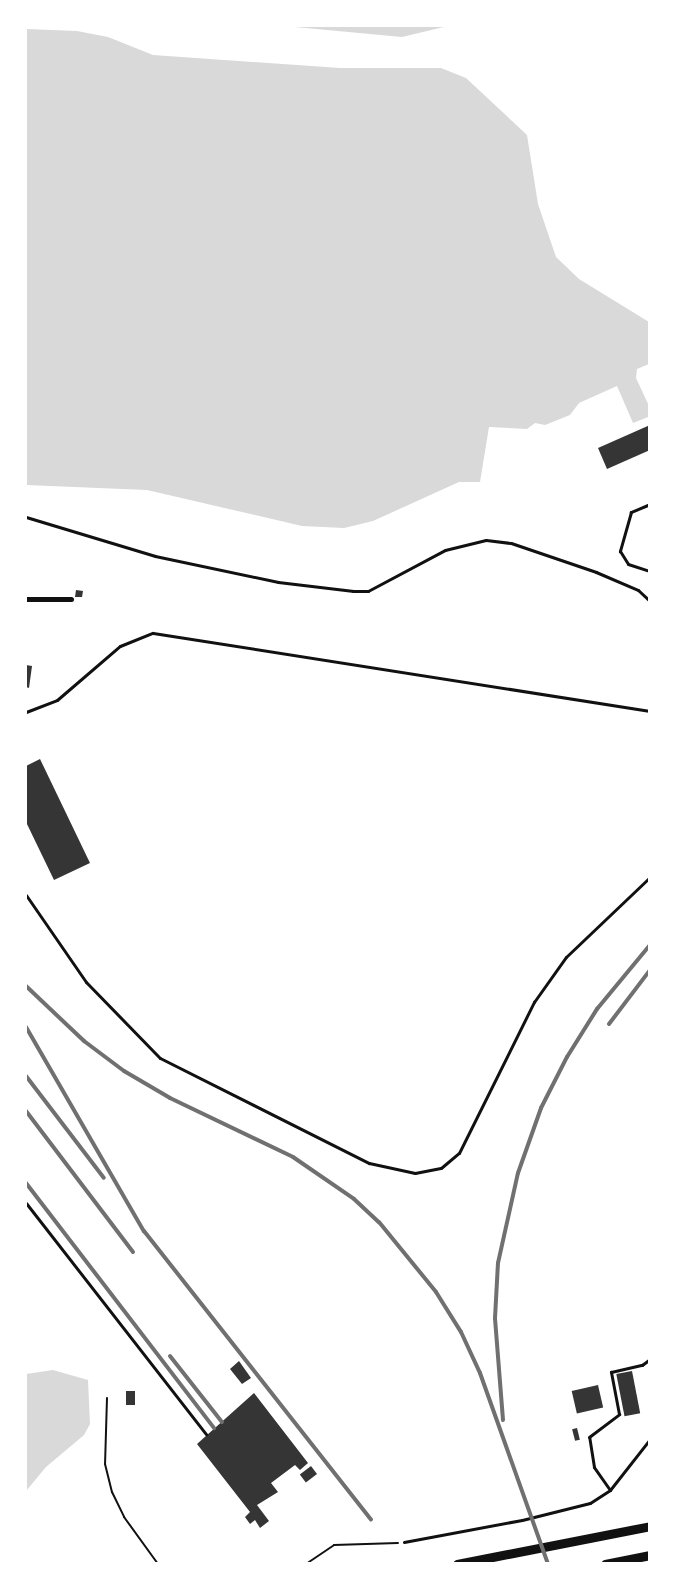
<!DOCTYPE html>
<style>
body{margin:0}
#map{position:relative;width:675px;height:1589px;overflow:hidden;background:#fff;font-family:Barlow,sans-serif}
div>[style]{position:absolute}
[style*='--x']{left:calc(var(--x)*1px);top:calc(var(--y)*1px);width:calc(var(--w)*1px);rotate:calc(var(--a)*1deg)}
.water>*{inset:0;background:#d9d9d9}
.building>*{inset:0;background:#353535;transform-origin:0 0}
.path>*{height:2px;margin:-1px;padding:0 1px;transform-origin:1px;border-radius:1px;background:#111}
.service>*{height:3px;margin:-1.5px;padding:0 1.5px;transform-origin:1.5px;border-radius:1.5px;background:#111}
.minor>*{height:5px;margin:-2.5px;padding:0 2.5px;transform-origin:2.5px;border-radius:2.5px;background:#111}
.primary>*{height:9px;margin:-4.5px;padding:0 4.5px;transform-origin:4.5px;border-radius:4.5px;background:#111}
.rail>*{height:4px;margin:-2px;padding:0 2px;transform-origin:2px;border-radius:2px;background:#707070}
span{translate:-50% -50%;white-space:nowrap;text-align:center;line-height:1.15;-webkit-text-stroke:4.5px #fff;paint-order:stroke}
.frame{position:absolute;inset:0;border:27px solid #fff;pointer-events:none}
</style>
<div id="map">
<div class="water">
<i style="clip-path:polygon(284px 26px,448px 26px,402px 37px)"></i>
<i style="clip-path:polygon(26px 29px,77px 31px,108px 37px,153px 55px,340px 68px,441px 68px,466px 78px,527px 135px,538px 204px,556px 257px,579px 279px,649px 322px,649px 364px,637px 369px,636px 378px,649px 406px,648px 417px,633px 423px,617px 386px,579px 403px,570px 415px,545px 425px,535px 423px,527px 429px,489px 427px,480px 482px,459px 482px,373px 521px,344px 528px,302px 526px,147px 490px,26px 485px)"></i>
<i style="clip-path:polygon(53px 1370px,88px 1380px,90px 1424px,84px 1435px,46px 1467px,26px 1491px,26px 1374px)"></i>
</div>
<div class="building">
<i style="clip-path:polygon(650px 425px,650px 450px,607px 469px,598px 448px)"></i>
<i style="clip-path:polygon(76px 590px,83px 591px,82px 597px,75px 597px)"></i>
<i style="clip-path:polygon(26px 665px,32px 666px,29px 688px,26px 687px)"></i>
<i style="clip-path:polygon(40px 759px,90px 863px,54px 880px,26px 822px,26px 766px)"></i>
<i style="clip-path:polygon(239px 1361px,251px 1378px,242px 1384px,230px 1369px)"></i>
<i style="left:632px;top:1371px;width:43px;height:16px;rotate:79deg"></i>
<i style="left:598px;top:1385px;width:23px;height:27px;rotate:77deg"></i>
<i style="left:126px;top:1391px;width:9px;height:14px"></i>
<i style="clip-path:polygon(254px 1393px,308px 1463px,300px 1470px,295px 1465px,271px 1483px,278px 1492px,257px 1505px,269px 1521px,260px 1528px,255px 1520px,250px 1524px,245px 1517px,250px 1512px,197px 1444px)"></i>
<i style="left:577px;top:1428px;width:12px;height:5px;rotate:76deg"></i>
<i style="left:311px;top:1466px;width:10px;height:14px;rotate:53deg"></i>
</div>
<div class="path">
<i style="--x:107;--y:1398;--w:66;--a:91.7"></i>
<i style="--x:105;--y:1464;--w:29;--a:76"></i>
<i style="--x:112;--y:1492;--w:28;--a:64"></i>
<i style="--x:124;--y:1517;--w:58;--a:54.1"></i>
<i style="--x:306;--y:1564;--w:34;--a:-34"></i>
<i style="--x:334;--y:1545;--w:64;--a:-1.8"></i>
</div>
<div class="service">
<i style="--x:650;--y:504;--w:21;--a:157"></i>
<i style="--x:631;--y:512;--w:41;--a:105.8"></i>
<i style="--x:620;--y:551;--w:15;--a:58"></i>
<i style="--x:628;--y:564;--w:23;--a:18"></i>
<i style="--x:26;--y:517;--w:135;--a:16.8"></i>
<i style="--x:155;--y:556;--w:126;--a:11.9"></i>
<i style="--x:278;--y:582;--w:76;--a:6.8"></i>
<i style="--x:353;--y:591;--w:15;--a:0"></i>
<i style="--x:368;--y:591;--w:87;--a:-28"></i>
<i style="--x:445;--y:550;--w:42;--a:-13.7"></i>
<i style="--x:486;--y:540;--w:25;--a:7"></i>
<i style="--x:511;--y:543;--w:90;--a:18.8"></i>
<i style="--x:596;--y:572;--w:46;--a:23.2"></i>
<i style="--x:638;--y:590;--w:16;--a:43"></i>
<i style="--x:26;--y:712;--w:33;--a:-21"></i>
<i style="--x:57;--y:700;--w:83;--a:-40.6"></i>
<i style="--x:120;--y:646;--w:35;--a:-22"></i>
<i style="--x:153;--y:633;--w:503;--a:8.92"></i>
<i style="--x:26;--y:895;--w:106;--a:55.4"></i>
<i style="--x:86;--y:982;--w:106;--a:45.8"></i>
<i style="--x:160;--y:1058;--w:234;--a:26.7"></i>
<i style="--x:369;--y:1163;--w:47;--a:12.3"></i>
<i style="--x:415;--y:1173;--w:26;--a:-11"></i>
<i style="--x:441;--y:1168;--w:23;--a:-40"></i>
<i style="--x:459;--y:1153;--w:169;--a:-63.6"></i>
<i style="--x:534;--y:1002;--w:55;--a:-54.6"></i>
<i style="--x:566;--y:957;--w:116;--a:-43.6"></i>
<i style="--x:26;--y:1203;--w:293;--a:52.1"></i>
<i style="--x:610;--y:1490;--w:28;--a:-125"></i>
<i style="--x:594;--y:1467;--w:30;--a:-99"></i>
<i style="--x:589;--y:1437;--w:38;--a:-37"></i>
<i style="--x:619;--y:1414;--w:43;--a:-100.8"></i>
<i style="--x:611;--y:1372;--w:32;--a:-13"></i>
<i style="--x:642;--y:1365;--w:10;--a:-37"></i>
<i style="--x:404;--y:1542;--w:120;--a:-10.6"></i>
<i style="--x:522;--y:1520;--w:70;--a:-14"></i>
<i style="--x:590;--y:1503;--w:24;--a:-33"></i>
<i style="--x:610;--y:1490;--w:65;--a:-51.9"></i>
</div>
<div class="minor">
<i style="--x:26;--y:599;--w:45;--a:0"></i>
</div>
<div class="primary">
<i style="--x:457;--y:1564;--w:197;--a:-11.1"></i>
<i style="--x:605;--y:1564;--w:46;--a:-11.3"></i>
</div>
<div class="rail">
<i style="--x:26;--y:986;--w:80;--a:43.5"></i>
<i style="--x:84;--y:1041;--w:50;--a:36.9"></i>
<i style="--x:124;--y:1071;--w:53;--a:30.4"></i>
<i style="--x:170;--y:1098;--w:136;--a:25.6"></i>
<i style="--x:293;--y:1157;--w:74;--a:34.5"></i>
<i style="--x:354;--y:1199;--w:34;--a:43"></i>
<i style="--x:379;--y:1222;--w:90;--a:50.8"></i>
<i style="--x:436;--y:1292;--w:47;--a:58"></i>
<i style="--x:461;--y:1332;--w:45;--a:65.1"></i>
<i style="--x:480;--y:1373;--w:203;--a:70.4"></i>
<i style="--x:609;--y:1024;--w:68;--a:-52.8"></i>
<i style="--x:26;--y:1027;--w:236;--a:60"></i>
<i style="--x:144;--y:1231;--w:367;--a:51.8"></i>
<i style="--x:26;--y:1076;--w:128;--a:52.6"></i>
<i style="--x:26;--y:1111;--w:177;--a:52.8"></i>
<i style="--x:26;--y:1183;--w:309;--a:52.5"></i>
<i style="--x:170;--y:1356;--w:84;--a:51.8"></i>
<i style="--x:503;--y:1420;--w:102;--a:-94.5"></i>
<i style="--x:495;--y:1318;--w:55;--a:-86.9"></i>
<i style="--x:498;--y:1263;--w:92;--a:-77.5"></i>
<i style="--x:518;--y:1173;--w:69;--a:-70.5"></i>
<i style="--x:541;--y:1108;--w:57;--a:-63"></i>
<i style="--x:567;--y:1057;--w:57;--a:-58"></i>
<i style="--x:597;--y:1009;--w:83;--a:-50.4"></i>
</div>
<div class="frame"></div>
</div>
